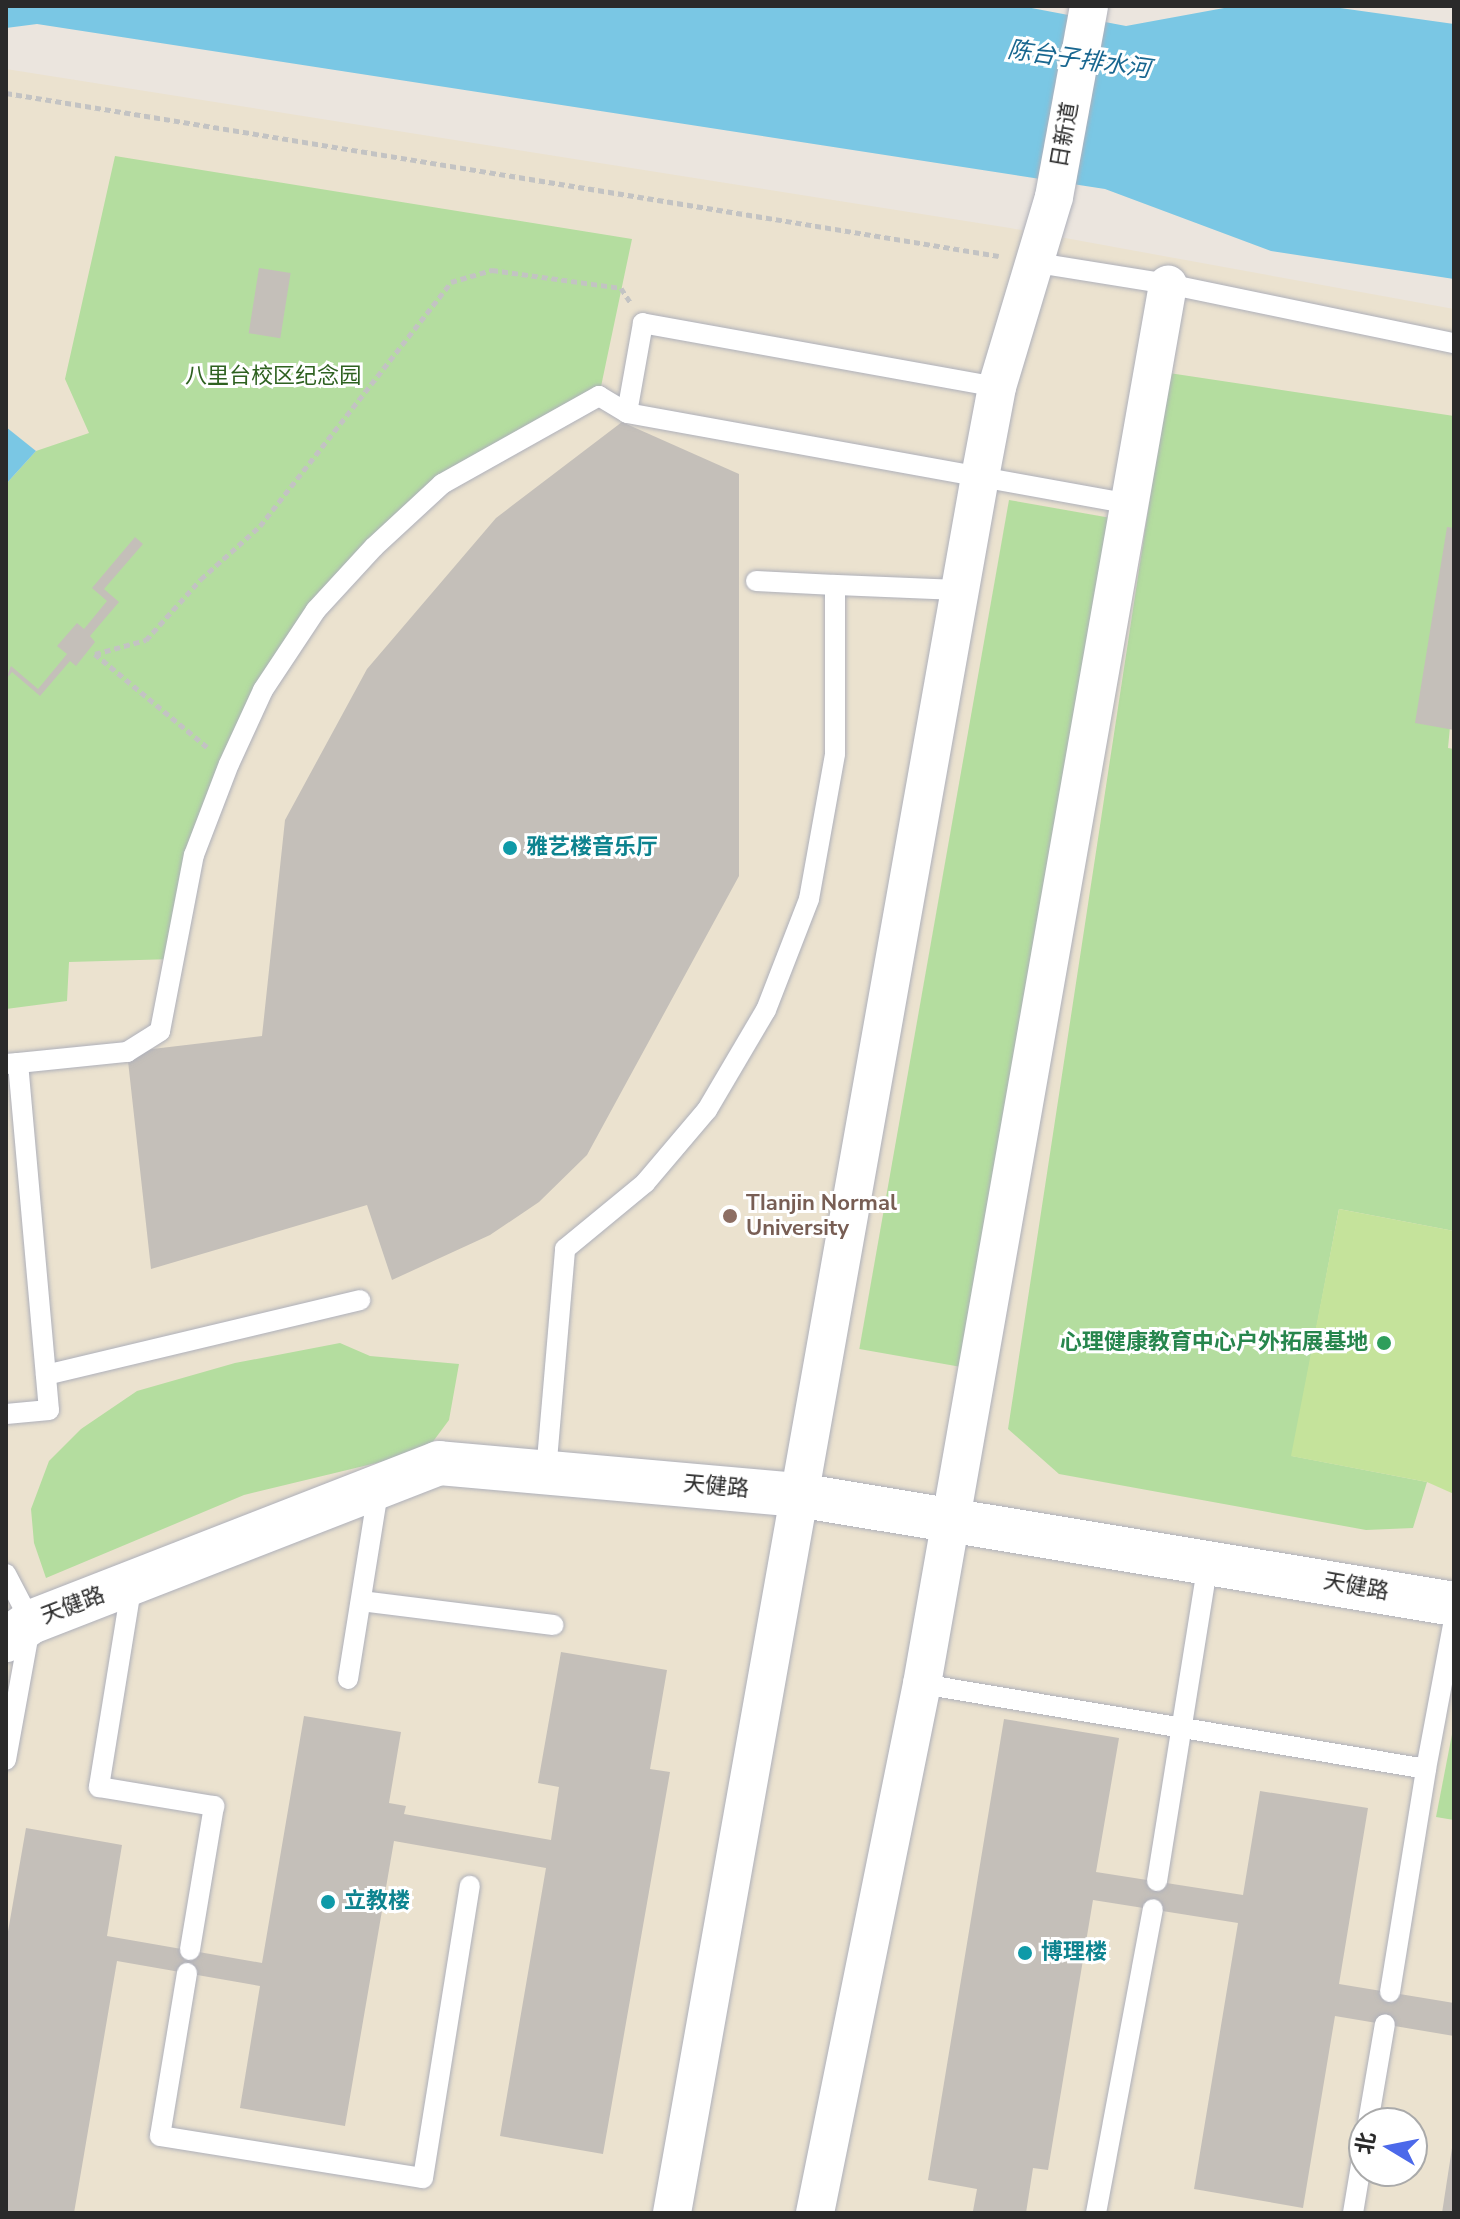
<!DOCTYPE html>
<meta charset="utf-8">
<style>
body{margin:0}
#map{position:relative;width:1460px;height:2219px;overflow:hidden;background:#ebe5de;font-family:"Nunito Sans","Noto Sans SC",sans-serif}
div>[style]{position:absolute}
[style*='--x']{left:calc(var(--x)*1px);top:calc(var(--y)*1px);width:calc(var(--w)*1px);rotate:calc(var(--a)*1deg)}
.education>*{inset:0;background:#ebe2cf}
.green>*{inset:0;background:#b4dd9f;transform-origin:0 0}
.pitch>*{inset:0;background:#c5e39b}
.water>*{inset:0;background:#7ac7e4}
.building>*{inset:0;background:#c4bfb9;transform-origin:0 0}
.path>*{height:5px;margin-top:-2.5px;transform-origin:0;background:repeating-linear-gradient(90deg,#c3c3c3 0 6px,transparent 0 10px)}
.roads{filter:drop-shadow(0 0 2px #aeb0ba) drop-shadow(0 0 2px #aeb0ba)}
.service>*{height:20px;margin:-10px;padding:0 10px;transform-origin:10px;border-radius:10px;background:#fff}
.minor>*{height:38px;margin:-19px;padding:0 19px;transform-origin:19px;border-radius:19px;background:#fff}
.tertiary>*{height:44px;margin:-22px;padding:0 22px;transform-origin:22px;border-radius:22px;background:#fff}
.dots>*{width:22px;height:22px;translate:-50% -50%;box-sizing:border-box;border:4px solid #fff;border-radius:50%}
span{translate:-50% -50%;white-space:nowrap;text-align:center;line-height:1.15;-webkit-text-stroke:6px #fff;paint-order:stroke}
.street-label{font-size:22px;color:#2a2a2a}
.park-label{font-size:22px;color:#2e6120}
.culture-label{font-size:22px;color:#0d838f;font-weight:700}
.left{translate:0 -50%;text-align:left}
.education-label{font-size:22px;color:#785e54;font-weight:700}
.leisure-label{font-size:22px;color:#27864d;font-weight:700}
.right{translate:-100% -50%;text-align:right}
.water-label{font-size:24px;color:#196790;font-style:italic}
.frame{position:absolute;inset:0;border:8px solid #2a2a2a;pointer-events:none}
.north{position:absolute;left:1348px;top:2107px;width:80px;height:80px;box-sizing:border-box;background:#fff;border:2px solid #aaa;border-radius:50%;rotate:280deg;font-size:22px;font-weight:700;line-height:32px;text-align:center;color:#2a2a2a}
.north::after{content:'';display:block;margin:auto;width:28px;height:36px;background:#4c69ea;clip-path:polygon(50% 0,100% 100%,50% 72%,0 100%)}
</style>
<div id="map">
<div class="education">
<i style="clip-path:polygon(evenodd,6px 69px,1010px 228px,1454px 309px,1454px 2213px,6px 2213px,6px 69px,1364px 2123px,1412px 2123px,1412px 2171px,1364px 2171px,1364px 2123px)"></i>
</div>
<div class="green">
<i style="clip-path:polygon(115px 156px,632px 239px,599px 396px,442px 484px,316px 610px,229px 764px,174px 959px,69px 962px,67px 1001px,6px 1009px,6px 484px,36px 451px,89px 433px,65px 379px)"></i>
<i style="clip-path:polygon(1169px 373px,1454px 416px,1454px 684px,1448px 748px,1454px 749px,1454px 1231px,1339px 1209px,1292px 1456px,1427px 1482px,1413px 1528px,1366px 1530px,1059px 1474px,1008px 1429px)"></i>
<i style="left:1009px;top:500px;width:105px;height:862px;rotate:10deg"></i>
<i style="clip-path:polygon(340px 1343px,370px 1356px,459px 1364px,449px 1420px,426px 1451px,244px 1495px,46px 1578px,34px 1543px,31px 1509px,49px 1461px,81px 1429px,137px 1391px,235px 1363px)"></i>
<i style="clip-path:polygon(1454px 1724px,1454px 1820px,1436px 1817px)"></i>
</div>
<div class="pitch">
<i style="clip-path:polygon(1339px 1209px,1454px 1231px,1454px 1494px,1427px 1482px,1291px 1456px)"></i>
</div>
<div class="water">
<i style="clip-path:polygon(6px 6px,1021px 6px,1126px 26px,1235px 6px,1326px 6px,1454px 24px,1454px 279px,1271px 251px,1105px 189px,37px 24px,6px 28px)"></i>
<i style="clip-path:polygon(6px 427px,36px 451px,6px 484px)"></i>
</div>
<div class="building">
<i style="left:259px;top:268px;width:32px;height:66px;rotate:9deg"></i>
<i style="clip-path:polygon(622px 422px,739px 474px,739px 876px,587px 1155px,539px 1202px,490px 1235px,392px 1280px,367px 1205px,151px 1269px,127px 1052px,262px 1036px,285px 820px,367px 669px,496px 518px)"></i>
<i style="clip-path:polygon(1447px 527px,1454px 528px,1454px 730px,1415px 723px)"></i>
<i style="clip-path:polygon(135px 537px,143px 544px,104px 589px,119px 602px,90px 636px,95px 642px,76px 666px,70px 661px,40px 696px,12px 672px,6px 679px,11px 666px,38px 689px,67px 654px,57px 646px,77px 623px,84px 629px,107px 601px,92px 588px)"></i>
<i style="clip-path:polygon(561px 1652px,667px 1670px,650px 1769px,670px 1772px,603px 2154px,500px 2136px,546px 1868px,394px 1841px,345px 2126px,240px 2108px,260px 1986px,117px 1961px,74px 2213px,6px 2213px,6px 1943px,26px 1828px,122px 1845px,107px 1936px,262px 1963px,304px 1716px,401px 1732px,389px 1803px,406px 1806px,404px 1814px,551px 1840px,559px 1787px,538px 1783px)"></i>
<i style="clip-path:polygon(1004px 1719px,1119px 1738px,1096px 1872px,1243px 1895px,1260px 1791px,1368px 1808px,1339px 1984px,1454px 2003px,1454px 2036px,1335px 2016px,1303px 2208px,1194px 2189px,1238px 1923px,1093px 1900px,1048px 2170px,1033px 2168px,1026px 2213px,973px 2211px,977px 2189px,928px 2180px)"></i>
<i style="clip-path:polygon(1452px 2148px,1454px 2213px,1442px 2213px)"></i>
</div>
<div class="path">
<i style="--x:6;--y:93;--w:1006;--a:9.32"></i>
<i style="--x:207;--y:747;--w:146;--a:-140.3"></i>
<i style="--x:95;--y:654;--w:53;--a:-15.4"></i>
<i style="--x:146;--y:640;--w:82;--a:-48"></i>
<i style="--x:201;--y:579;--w:79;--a:-41.9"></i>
<i style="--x:260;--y:526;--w:310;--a:-51.9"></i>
<i style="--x:451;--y:282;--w:43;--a:-16.3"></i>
<i style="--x:492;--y:270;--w:130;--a:7.9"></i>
<i style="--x:621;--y:288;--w:17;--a:57"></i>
</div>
<div class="roads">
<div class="service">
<i style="--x:1031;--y:262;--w:139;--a:9.1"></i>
<i style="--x:1168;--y:284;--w:292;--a:11.7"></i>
<i style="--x:997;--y:387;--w:360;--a:-169.8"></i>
<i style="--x:643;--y:323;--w:91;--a:100.1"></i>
<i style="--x:627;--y:413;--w:511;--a:10.25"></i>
<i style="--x:756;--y:581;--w:79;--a:2.9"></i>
<i style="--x:18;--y:1063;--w:110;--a:-5.8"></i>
<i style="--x:127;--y:1052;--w:39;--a:-32"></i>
<i style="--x:160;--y:1031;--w:179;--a:-79.1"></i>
<i style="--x:194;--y:855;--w:97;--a:-69"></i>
<i style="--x:229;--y:764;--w:81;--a:-65.3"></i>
<i style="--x:263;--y:690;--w:96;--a:-56.5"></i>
<i style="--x:316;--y:610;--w:86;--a:-47.4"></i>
<i style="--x:374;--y:547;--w:93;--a:-42.8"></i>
<i style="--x:442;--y:484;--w:180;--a:-29.3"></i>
<i style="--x:599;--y:396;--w:33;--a:31"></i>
<i style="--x:6;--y:1064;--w:12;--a:-5"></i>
<i style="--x:18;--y:1063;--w:348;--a:84.9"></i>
<i style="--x:49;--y:1410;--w:43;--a:174.7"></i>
<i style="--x:46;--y:1375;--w:323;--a:-13.4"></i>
<i style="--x:546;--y:1472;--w:224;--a:-85.1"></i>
<i style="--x:565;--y:1249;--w:104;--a:-39.5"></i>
<i style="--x:645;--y:1183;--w:96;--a:-49.7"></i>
<i style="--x:707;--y:1110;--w:116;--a:-59.5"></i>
<i style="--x:766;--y:1010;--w:119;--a:-68.8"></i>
<i style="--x:809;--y:899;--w:147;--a:-79.8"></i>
<i style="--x:835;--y:754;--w:169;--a:-90"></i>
<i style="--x:835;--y:585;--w:125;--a:2.3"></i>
<i style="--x:6;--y:1574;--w:54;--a:62.5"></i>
<i style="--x:31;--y:1622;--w:140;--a:100.3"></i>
<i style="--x:132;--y:1583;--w:207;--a:99.2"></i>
<i style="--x:99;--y:1787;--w:117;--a:9.4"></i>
<i style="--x:214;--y:1806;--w:146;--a:99.5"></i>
<i style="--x:361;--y:1601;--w:194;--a:7.1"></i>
<i style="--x:348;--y:1679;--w:195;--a:-80.9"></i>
<i style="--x:922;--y:1684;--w:511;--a:9.57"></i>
<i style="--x:1426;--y:1769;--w:152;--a:-79.4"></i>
<i style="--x:1157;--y:1881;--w:323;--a:-80.9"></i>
<i style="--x:187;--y:1973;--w:165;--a:99.4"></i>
<i style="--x:160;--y:2136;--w:266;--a:9.1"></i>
<i style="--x:423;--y:2178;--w:296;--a:-80.9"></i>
<i style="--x:1390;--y:1992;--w:226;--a:-80.8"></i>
<i style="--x:1368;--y:2123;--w:100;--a:-80.3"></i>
<i style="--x:1096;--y:2213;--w:309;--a:-79.4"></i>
<i style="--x:1353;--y:2213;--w:67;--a:-80.5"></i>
</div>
<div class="minor">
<i style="--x:672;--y:2213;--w:1763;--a:-79.94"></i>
<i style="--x:980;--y:477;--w:92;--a:-79.3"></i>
<i style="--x:997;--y:387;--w:198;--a:-73.3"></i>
<i style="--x:1054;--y:197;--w:194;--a:-79.6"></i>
<i style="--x:815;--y:2213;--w:540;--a:-78.57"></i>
<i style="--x:922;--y:1684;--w:1421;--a:-80.03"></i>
</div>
<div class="tertiary">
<i style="--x:6;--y:1640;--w:31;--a:-36"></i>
<i style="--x:31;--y:1622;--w:438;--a:-21.3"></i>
<i style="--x:439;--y:1463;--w:360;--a:5.1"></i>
<i style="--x:798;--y:1495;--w:665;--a:9.43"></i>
</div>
</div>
<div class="dots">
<i style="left:510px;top:848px;background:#0f9aa8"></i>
<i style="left:730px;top:1216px;background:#8d6e63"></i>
<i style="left:1384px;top:1343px;background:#2e9e5b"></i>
<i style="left:328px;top:1902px;background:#0f9aa8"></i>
<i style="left:1025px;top:1953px;background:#0f9aa8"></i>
</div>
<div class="street-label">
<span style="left:1065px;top:135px;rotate:-80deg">日新道</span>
<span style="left:716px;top:1487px;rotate:5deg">天健路</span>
<span style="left:1356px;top:1587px;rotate:10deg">天健路</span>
<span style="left:73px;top:1606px;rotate:-21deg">天健路</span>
</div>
<div class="park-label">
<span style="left:273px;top:377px">八里台校区纪念园</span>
</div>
<div class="culture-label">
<span class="left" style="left:526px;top:848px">雅艺楼音乐厅</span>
<span class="left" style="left:344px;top:1902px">立教楼</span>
<span class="left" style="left:1041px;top:1953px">博理楼</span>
</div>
<div class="education-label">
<span class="left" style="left:746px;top:1216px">TIanjin Normal<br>University</span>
</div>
<div class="leisure-label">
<span class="right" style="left:1368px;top:1343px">心理健康教育中心户外拓展基地</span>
</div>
<div class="water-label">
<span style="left:1079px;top:60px;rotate:8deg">陈台子排水河</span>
</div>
<div class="frame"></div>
<div class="north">北</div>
</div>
